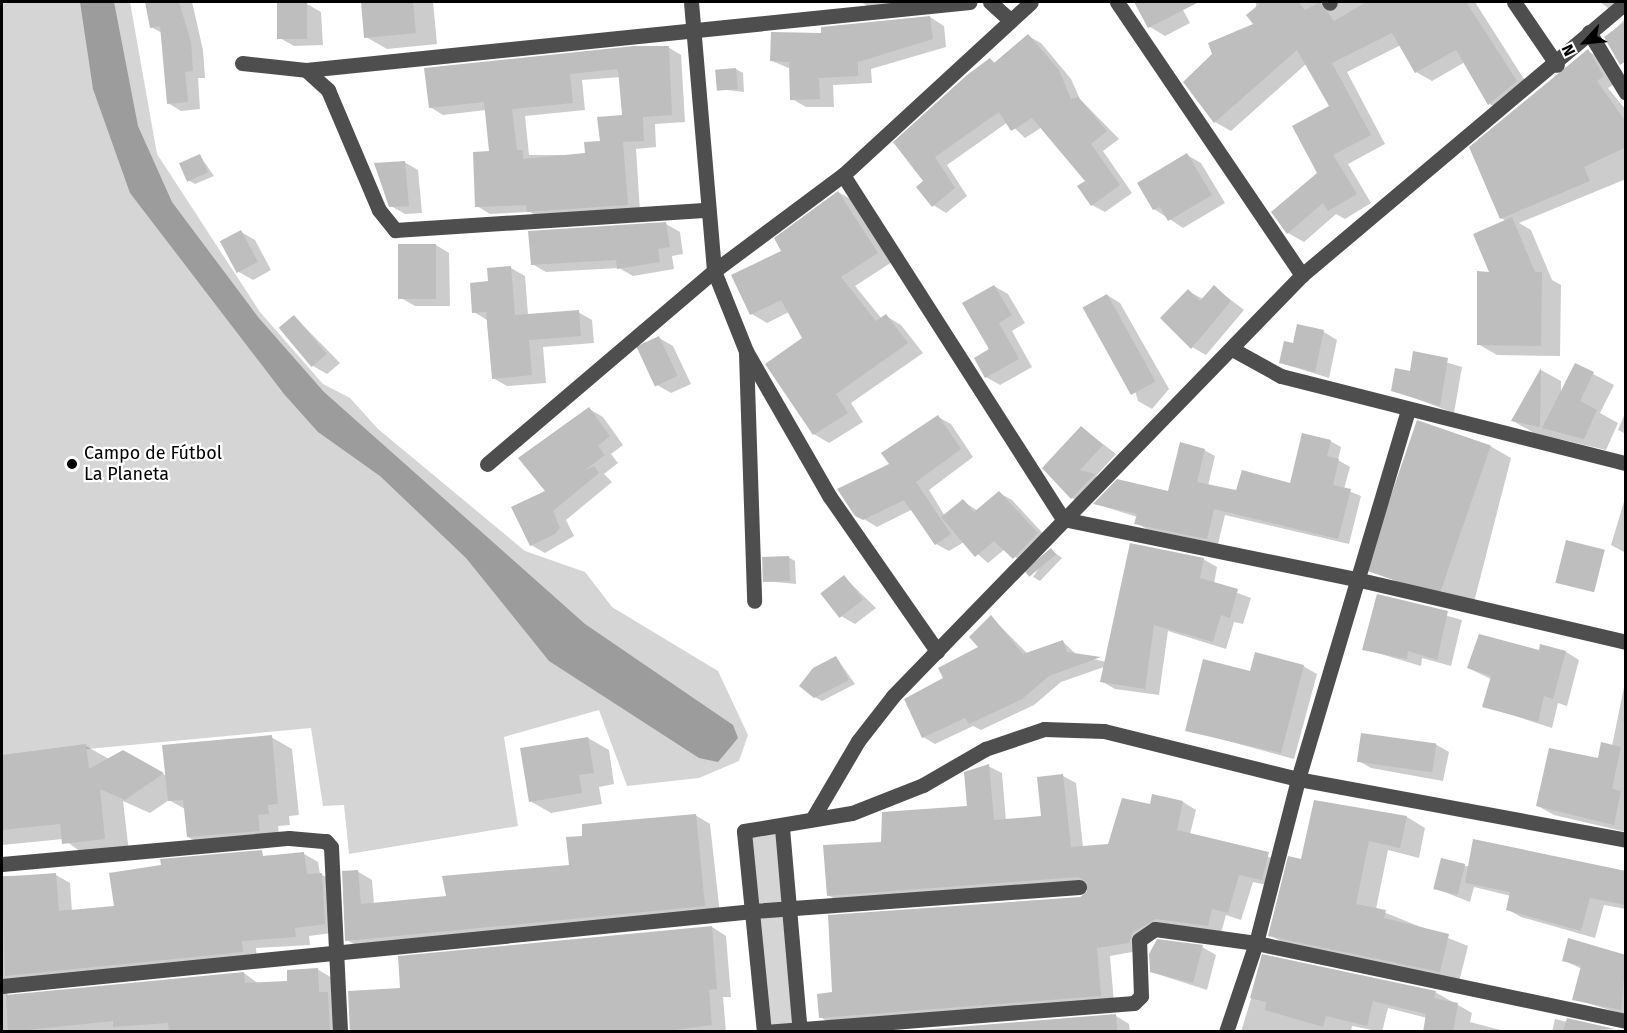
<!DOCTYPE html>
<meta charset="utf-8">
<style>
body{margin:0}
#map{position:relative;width:1627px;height:1033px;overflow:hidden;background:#fff;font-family:"Fira Sans",sans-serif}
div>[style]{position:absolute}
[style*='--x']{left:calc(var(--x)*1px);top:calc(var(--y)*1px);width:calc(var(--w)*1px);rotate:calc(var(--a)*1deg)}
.green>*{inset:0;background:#d5d5d5;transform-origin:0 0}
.water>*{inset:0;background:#9c9c9c}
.shadow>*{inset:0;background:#0003}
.building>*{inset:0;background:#bebebe;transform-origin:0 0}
.minor>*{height:15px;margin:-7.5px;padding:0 7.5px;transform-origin:7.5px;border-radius:7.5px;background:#4e4e4e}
.dots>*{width:16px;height:16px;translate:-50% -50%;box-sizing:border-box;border:3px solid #fff;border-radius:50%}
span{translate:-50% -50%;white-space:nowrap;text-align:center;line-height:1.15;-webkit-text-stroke:4.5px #fff;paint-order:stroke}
.poi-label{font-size:18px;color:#000}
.left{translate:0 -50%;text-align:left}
.frame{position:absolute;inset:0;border:3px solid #000;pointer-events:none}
.north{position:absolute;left:1555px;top:12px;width:60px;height:60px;-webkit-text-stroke:4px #fff;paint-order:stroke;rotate:244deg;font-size:16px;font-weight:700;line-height:24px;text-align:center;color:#000}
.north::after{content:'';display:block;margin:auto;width:21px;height:27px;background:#000;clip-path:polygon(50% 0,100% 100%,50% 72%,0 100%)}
</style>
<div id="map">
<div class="green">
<i style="clip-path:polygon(2px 2px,130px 2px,157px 154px,260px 312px,323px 384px,350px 398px,378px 429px,525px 551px,585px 572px,612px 607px,718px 671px,748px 735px,739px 761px,699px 778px,627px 786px,599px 710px,504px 737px,518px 826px,349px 854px,344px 805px,323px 806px,311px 728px,2px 757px)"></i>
<i style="left:778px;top:833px;width:199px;height:28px;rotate:85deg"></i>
</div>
<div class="water">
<i style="clip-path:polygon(80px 2px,114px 2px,138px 126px,172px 202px,258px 317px,324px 392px,585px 624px,733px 725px,738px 738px,718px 762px,699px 758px,549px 661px,466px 558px,380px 476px,318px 432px,284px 394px,130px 193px,93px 89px)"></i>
</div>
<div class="shadow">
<i style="clip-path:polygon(148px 2px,192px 2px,203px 50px,205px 78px,198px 78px,200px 109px,181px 111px,168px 103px,162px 33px,151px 27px)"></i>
<i style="clip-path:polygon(363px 2px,433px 2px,437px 44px,387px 49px,366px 37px)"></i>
<i style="clip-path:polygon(861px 2px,903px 2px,877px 12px)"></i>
<i style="clip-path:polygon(1136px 2px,1195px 2px,1183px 10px,1190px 23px,1165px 36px,1150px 27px)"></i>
<i style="clip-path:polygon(1256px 2px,1475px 2px,1531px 90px,1505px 113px,1490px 104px,1465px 62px,1432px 81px,1416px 72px,1401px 45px,1347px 72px,1385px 144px,1348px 164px,1371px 203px,1345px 219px,1336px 214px,1304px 242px,1288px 233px,1273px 212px,1318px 173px,1331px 107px,1306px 64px,1231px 131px,1215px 122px,1185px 82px,1256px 24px)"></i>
<i style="clip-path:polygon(1600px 2px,1626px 2px,1617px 15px)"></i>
<i style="clip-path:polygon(307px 4px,321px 12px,323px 45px,294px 46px,280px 38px,279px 5px)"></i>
<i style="clip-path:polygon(930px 17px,944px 26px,946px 47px,871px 69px,872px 83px,833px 85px,834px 107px,806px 107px,792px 99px,791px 69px,772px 61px,823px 34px)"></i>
<i style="clip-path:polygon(1626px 18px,1626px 66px,1606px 38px)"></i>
<i style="clip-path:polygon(1028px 36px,1041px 43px,1071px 79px,1080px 99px,1119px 139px,1103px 151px,1132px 193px,1105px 212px,1092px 205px,1087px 181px,1042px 127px,1025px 138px,1008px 122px,947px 165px,967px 196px,946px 213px,933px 205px,925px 181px,895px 142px,990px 60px,996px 63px)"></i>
<i style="clip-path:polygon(evenodd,668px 47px,681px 55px,685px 122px,655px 124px,656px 147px,636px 149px,640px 212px,541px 218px,530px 212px,490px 214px,477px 206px,491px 153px,486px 110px,443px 115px,430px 107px,668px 47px,621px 77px,624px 117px,587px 155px,529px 155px,525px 116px,585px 110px,582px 80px,621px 77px)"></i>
<i style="clip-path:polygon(1588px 51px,1600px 58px,1616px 83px,1608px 88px,1626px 110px,1626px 179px,1519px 223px,1531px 230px,1552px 280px,1561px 285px,1560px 356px,1497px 355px,1478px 344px,1506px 221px,1501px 218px)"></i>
<i style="clip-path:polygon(736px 69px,743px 73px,744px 92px,718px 89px)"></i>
<i style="clip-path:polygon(1187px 155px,1201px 163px,1225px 203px,1183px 228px,1154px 209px)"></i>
<i style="clip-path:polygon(200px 156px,214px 176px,195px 184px,188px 180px)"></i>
<i style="clip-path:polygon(404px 162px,418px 170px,422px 213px,405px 214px,391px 206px)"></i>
<i style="clip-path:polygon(838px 192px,854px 201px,892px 262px,855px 286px,882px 319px,886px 316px,901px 325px,923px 353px,851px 403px,863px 422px,829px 443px,814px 434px,804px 338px,789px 312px,767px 323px,752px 314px,783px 252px)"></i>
<i style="clip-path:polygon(666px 224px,680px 232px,683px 254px,672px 256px,674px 269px,633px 276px,619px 268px,546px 272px,532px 264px)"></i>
<i style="clip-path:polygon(241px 232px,255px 240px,271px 270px,253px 280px,239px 272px)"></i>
<i style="clip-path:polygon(436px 245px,449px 253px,450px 306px,415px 306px,401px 298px)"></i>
<i style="clip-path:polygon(511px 268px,525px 276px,528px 315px,578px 312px,592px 320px,594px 343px,543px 347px,546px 383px,507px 386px,493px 378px,487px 320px,474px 312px,490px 283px)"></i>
<i style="clip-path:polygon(994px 286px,1008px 294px,1025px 323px,1012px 331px,1032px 367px,1000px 385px,986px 377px)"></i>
<i style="clip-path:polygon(1214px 287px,1244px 310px,1206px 355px,1192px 347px,1188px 291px,1203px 299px)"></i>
<i style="clip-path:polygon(1107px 295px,1120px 303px,1169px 389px,1152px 409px,1138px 401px)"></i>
<i style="clip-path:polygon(294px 316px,340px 363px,327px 374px,313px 366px)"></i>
<i style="clip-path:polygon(1324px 332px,1337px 340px,1329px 378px,1281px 363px,1294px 344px)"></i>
<i style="clip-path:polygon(659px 338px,673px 346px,691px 384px,671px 393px,657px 385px)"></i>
<i style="clip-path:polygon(1414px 353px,1462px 367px,1454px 413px,1393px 390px,1411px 372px)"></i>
<i style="clip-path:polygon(1576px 365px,1614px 385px,1600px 413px,1618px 423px,1606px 450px,1534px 433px,1513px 421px,1541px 370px,1561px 381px,1561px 394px)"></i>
<i style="clip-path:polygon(589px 409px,603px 417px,623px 445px,611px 454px,618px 463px,604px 474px,612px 482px,566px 520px,574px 536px,545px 553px,531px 545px,547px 491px)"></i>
<i style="clip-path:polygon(1626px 411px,1626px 434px,1618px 430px)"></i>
<i style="clip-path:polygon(938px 417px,951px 424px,973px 457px,929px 490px,945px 516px,963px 501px,978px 511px,999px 493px,1012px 500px,1050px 541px,1026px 565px,1005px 549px,988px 563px,964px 542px,949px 551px,936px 544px,913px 509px,877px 527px,864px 519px,891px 465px)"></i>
<i style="clip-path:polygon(1081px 427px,1116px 454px,1096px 476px,1108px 483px,1086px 506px,1072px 498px)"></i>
<i style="clip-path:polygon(1330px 441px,1341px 447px,1338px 460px,1350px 467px,1344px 489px,1361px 496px,1349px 544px,1225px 515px,1218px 544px,1147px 529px,1136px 523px,1137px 517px,1096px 504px,1169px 493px,1204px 450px,1215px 456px,1208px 486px,1237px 492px,1291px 485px)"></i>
<i style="clip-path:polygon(1490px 446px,1511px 458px,1474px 602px,1404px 586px,1383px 574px)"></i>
<i style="clip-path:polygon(1626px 495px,1626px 553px,1611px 545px)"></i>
<i style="clip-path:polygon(1051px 550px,1062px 558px,1040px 581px,1033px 577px)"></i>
<i style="clip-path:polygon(788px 557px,795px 561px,796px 584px,765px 581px)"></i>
<i style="clip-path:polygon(1203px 559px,1217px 567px,1214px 584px,1251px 598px,1243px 624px,1234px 622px,1226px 649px,1168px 631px,1159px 695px,1115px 689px,1101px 681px,1104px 667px,1061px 682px,1034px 705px,981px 730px,973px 726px,935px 744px,923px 737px,945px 679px,981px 647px,991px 617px,1028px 654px,1063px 642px,1077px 655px,1106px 662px)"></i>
<i style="clip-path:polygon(844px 577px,876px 608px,855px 624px,841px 616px)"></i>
<i style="clip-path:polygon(1378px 596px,1462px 620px,1451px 666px,1422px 658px,1421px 666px,1364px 649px)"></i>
<i style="clip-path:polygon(1540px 652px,1566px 652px,1579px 660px,1567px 706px,1558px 703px,1552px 728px,1484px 706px,1491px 679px,1468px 668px)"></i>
<i style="clip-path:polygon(836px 657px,855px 684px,822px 701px,815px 697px)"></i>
<i style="clip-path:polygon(1303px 666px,1317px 674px,1294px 759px,1187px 730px)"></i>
<i style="clip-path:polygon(1626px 677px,1626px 832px,1554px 815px,1538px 806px,1612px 746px)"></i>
<i style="clip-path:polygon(271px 737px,292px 749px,299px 815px,289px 816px,290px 825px,278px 826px,280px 842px,209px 849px,188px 837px,185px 809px,169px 800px,150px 813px,123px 801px,129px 852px,88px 857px,63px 839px,2px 845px,2px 756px,86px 746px,109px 759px,123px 752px,167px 776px)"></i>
<i style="clip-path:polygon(588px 738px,609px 750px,614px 784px,599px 787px,602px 804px,551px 813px,530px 801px)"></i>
<i style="clip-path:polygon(1435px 744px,1449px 752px,1443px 781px,1371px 768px,1357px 760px)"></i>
<i style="clip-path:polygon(988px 766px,1002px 773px,1006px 821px,1043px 818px,1063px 776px,1076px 783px,1083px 847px,1109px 845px,1151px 806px,1183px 802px,1196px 810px,1190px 834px,1282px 861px,1275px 887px,1253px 882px,1241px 920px,1226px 915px,1221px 933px,1170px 926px,1146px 940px,1143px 950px,1110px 956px,1114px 1003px,833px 1025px,820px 1017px,834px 994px,1080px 898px,1091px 887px,842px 903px,828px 895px,882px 843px,968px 808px)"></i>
<i style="clip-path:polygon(695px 815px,710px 824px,720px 914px,362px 949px,347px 940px,357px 871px,372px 880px,374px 904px,448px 897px,570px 866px,584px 837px)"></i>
<i style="clip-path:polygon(1407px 817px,1425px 828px,1419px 858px,1388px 850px,1376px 909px,1468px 946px,1459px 982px,1289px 946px,1270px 935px,1303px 861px)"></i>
<i style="clip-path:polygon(304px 854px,318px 862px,320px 874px,337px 882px,339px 932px,309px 936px,310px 945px,256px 948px,257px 960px,7px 990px,8px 997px,244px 973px,259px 984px,289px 982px,317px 969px,332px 978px,344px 1032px,2px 1032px,2px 876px,56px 875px,70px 883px,72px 912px,116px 908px,163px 866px,162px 861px)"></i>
<i style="clip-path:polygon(1464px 866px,1626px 873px,1626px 909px,1604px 905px,1595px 938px,1521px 917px,1507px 909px,1511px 896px,1474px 887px,1470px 902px,1434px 888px)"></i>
<i style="clip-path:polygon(712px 927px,726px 936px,731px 997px,723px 997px,726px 1032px,351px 1032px,401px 990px)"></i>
<i style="clip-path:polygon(1202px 947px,1216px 955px,1207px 990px,1151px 972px)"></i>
<i style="clip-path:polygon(1264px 956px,1435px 992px,1472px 1013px,1470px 1022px,1508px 1032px,1425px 1032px,1427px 1018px,1388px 1008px,1382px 1032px,1352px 1026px,1351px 1032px,1241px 1032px)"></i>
<i style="clip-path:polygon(1626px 956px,1626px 1015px,1574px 999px,1582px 969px,1563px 960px)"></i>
<i style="clip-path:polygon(1116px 1016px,1129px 1024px,1130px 1032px,915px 1032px)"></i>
<i style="clip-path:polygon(1555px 1019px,1608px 1032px,1552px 1032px)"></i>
</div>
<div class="building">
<i style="clip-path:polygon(145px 2px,179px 2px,191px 42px,193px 71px,185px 72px,188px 102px,167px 104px,160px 26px,150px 28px)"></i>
<i style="clip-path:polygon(361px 2px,413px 2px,416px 33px,364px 38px)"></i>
<i style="clip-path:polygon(1134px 2px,1199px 2px,1148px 28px)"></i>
<i style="clip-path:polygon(1262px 2px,1298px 2px,1305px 10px,1320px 2px,1334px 21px,1367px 2px,1466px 2px,1517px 81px,1488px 105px,1456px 50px,1415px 73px,1392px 33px,1332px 63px,1371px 135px,1333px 155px,1357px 194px,1328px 211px,1323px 203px,1287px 234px,1271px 212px,1317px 173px,1292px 126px,1329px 106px,1297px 50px,1214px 123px,1183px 82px,1212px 54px,1208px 43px,1253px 24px,1246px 15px)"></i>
<i style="left:277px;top:3px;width:30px;height:36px"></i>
<i style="clip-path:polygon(930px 16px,933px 39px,858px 62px,858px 76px,819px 78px,820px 99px,790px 100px,789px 62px,770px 61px,771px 32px,821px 33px,821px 27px)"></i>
<i style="clip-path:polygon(1626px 21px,1626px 61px,1620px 65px,1604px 37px)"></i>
<i style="clip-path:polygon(1028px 34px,1059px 70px,1071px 99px,1078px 97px,1107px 131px,1091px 144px,1120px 185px,1091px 206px,1077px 186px,1085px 181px,1032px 118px,1011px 131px,999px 112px,935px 157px,955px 188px,932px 207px,916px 187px,923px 181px,893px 142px,967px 75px,990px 58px,994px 63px)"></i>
<i style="clip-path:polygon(evenodd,634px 46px,669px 46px,672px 115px,643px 117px,644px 141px,623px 142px,628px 205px,527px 212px,526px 205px,475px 207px,473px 152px,489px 151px,484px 102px,429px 108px,424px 68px,634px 46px,618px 69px,622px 115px,597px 117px,600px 141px,584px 142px,585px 153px,523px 159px,523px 150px,517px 150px,512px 109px,573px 103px,570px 74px,618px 69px)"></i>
<i style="clip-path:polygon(1588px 49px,1604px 76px,1597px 81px,1626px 122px,1626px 147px,1584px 167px,1590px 181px,1500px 219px,1469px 147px)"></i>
<i style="left:736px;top:68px;width:21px;height:21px;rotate:85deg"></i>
<i style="clip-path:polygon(1187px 153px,1212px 195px,1168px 221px,1160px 207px,1153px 210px,1137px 183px)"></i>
<i style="left:200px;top:154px;width:20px;height:23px;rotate:66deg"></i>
<i style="clip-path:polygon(405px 161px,409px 206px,389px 207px,374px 163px)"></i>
<i style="clip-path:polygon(838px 191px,878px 253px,841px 277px,876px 321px,886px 314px,908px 343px,836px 394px,848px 413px,813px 435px,765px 364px,802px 338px,781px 300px,750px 315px,731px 275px,781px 251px,774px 238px)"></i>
<i style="clip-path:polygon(1512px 217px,1535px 272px,1542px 272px,1541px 346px,1477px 345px,1477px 271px,1489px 272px,1473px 234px)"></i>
<i style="clip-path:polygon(666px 222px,670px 247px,658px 249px,660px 262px,617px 269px,616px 260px,531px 265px,528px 231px)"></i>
<i style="left:241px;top:230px;width:36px;height:24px;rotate:62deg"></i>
<i style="left:398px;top:244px;width:38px;height:55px"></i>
<i style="clip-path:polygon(511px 266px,515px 315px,579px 310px,581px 336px,529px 340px,532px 375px,492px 379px,486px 312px,472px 313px,470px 283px,488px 281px,487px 268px)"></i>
<i style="clip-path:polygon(994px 285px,1012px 315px,999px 323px,1019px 359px,985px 378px,974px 358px,989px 349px,962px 303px)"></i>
<i style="clip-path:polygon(1214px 285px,1231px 301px,1191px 349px,1160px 318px,1188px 289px,1200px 301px)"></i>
<i style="left:1107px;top:294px;width:100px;height:28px;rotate:61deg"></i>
<i style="left:294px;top:315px;width:51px;height:20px;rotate:50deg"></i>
<i style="clip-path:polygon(1297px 324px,1324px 330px,1315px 372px,1279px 363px,1284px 341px,1293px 343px)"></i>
<i style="left:659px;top:336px;width:44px;height:25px;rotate:65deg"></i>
<i style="clip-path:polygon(1413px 351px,1448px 358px,1440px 406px,1391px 391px,1395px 368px,1410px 371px)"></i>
<i style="clip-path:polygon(1575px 363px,1594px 372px,1580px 401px,1597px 410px,1584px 439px,1542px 428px)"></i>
<i style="clip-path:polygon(1541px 368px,1540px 427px,1511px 421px)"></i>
<i style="clip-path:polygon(589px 407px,610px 436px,598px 446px,605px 455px,584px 471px,594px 466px,599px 473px,553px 511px,560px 528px,555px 534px,530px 546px,511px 507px,545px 491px,518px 458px)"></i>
<i style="clip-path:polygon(938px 415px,961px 449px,916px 482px,951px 534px,935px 545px,904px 500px,863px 520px,855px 516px,837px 489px,889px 464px,881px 453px)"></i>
<i style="left:1417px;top:420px;width:78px;height:159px;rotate:19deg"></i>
<i style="clip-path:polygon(1081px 426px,1103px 445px,1080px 470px,1095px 474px,1071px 499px,1042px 468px)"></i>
<i style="clip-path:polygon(1302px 433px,1331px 440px,1327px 456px,1339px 459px,1333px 485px,1351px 489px,1338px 539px,1214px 509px,1207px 539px,1134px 524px,1137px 514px,1093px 504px,1117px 479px,1168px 491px,1180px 442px,1205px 449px,1197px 482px,1236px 490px,1242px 470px,1290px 483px)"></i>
<i style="clip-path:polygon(999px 491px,1038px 533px,1013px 559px,994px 541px,975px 557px,941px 517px,963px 499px,974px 512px)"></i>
<i style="left:1566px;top:540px;width:40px;height:44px;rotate:14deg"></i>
<i style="clip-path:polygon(1130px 543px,1204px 558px,1200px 578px,1238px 589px,1230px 618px,1221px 615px,1213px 642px,1154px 625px,1145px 689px,1100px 682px)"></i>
<i style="left:1051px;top:548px;width:8px;height:35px;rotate:50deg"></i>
<i style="left:789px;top:556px;width:25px;height:27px;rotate:88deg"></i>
<i style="left:844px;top:575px;width:31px;height:30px;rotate:52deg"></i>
<i style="clip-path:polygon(1377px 594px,1448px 611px,1437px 660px,1408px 651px,1407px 659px,1362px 650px)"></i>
<i style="clip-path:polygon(991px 615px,1023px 654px,1063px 640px,1067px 652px,1101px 657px,1049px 676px,1022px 699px,969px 724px,965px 718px,922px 738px,904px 699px,943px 678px,938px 668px,978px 647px,969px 637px)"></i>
<i style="clip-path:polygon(1479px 634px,1539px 650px,1540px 644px,1566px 651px,1553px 699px,1544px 696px,1538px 722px,1482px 707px,1491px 676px,1467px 668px)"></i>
<i style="clip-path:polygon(1255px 652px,1304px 665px,1281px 753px,1185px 731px,1203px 659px,1250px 671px)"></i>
<i style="clip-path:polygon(836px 656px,849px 680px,814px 698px,799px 686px,813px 668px)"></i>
<i style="left:1361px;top:733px;width:76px;height:29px;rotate:8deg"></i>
<i style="clip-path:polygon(272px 735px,278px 804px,268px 805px,269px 814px,258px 815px,260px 831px,187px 837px,183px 800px,168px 801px,162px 745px)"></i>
<i style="clip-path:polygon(588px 737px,594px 773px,579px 775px,582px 793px,529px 802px,520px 748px)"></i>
<i style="clip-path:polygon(1601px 742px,1621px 747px,1612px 789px,1621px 791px,1614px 825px,1536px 806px,1549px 748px,1598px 758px)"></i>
<i style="clip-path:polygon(86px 744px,89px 769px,123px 750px,164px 773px,125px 800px,100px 789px,105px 839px,62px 844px,60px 824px,2px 830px,2px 755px)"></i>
<i style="clip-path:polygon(989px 764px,994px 820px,1041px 816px,1037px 777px,1063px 774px,1071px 847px,1108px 844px,1122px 798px,1150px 804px,1152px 794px,1183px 801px,1177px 830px,1269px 852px,1262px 880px,1239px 875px,1228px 913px,1212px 909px,1208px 926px,1156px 919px,1133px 932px,1129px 943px,1097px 948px,1101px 996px,819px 1018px,817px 994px,832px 992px,828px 915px,1080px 897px,1087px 892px,1087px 882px,1078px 877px,827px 896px,823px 845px,881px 842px,882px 812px,967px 806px,964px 772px)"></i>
<i style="clip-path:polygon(1314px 800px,1407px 816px,1400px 848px,1369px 841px,1356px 904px,1386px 910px,1384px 918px,1449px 934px,1440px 972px,1268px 936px,1288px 856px,1301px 859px)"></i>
<i style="clip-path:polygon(696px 814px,705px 906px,345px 941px,342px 871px,358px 870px,361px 904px,446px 896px,442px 876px,569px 865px,566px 837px,582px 836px,582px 824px)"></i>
<i style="clip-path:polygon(1473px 839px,1626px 871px,1626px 905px,1590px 898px,1581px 931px,1506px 910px,1510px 892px,1465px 883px)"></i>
<i style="clip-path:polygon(262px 850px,263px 856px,304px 852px,307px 874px,322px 873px,325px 924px,295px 928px,296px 937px,242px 941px,243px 952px,5px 976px,2px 877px,56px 873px,59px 911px,114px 906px,109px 873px,161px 865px,160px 859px)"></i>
<i style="left:1441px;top:858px;width:25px;height:32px;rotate:14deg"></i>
<i style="clip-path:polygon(712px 926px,717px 989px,709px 990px,712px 1025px,659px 1032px,350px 1032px,348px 991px,400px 988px,398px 956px)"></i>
<i style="clip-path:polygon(1568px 938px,1626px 955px,1621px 1010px,1572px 1000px,1581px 966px,1562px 961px)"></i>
<i style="clip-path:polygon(1157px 939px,1203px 945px,1193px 983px,1150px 972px,1149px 954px)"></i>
<i style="clip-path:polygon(1262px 954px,1436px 991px,1434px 998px,1458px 1003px,1453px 1032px,1423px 1032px,1426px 1014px,1373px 1001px,1367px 1026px,1326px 1016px,1323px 1027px,1265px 1010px,1266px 1002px,1250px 998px)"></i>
<i style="clip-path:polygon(318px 968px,319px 992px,328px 992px,330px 1032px,169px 1032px,168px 1023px,113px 1027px,113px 1021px,8px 1032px,6px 995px,244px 972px,245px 983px,287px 981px,287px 970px)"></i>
<i style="clip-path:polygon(1116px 1014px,1117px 1032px,896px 1032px)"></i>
<i style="clip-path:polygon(1567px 1018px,1615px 1029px,1563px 1032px)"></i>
</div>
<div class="minor">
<i style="--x:691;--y:2;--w:270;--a:85.1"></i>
<i style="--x:714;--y:271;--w:86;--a:68.2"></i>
<i style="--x:746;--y:351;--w:168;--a:60.1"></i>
<i style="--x:830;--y:497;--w:188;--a:55.2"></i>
<i style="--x:990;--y:2;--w:27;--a:42"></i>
<i style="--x:1117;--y:2;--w:330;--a:55.9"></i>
<i style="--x:1329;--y:2;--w:1;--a:45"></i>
<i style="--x:1514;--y:2;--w:76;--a:55.7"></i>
<i style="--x:1589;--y:32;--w:71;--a:58.8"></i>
<i style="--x:242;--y:63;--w:64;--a:6.2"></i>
<i style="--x:306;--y:70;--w:30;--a:42"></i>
<i style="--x:328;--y:90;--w:130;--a:67"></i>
<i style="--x:379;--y:210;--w:26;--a:51"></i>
<i style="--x:395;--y:230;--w:313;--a:-3.7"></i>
<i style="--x:306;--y:70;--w:667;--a:-5.85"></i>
<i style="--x:843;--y:175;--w:408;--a:57.4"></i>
<i style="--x:1063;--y:519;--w:303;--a:11.6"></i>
<i style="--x:1360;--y:580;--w:273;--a:13.1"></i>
<i style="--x:1232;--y:349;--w:56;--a:28.9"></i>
<i style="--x:1281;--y:376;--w:356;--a:14.2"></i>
<i style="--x:746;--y:354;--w:247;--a:88.1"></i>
<i style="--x:487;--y:464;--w:298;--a:-40.4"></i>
<i style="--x:714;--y:271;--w:161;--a:-36.7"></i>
<i style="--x:843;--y:175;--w:255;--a:-42.6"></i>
<i style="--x:814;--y:816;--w:87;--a:-59.6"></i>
<i style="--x:858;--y:741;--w:57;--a:-52.1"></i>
<i style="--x:893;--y:696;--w:587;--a:-45.83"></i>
<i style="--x:1302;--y:275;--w:424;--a:-40.1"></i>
<i style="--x:782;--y:828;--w:205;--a:85"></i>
<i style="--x:2;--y:864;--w:288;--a:-5.2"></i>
<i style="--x:289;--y:838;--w:37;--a:5"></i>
<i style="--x:326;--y:841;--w:8;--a:50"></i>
<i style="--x:331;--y:847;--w:185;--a:87.2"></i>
<i style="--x:2;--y:986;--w:755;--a:-5.7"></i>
<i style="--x:753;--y:911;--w:327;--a:-4.2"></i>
<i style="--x:764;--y:1032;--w:202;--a:-95.7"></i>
<i style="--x:744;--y:831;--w:109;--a:-9.5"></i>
<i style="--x:852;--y:813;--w:76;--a:-21.5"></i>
<i style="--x:923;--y:785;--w:72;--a:-30.1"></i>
<i style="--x:985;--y:749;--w:62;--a:-18.7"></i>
<i style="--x:1044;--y:729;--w:60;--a:1.9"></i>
<i style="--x:1104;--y:731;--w:200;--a:13.9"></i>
<i style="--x:1298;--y:779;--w:334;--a:10.5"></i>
<i style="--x:765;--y:1032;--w:370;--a:-4.5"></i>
<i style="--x:1134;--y:1003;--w:10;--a:-45"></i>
<i style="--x:1141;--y:996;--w:56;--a:-92"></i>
<i style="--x:1139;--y:940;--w:19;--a:-35"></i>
<i style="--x:1155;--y:929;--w:102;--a:7.9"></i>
<i style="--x:1256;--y:943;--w:378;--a:11.9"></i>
<i style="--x:1226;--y:1032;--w:94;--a:-71.4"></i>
<i style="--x:1256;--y:943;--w:169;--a:-75.6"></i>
<i style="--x:1298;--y:779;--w:384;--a:-73.4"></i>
</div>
<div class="dots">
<i style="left:72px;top:464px;background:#000"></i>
</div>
<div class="poi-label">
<span class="left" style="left:84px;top:464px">Campo de Fútbol<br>La Planeta</span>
</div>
<div class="frame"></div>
<div class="north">N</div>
</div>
